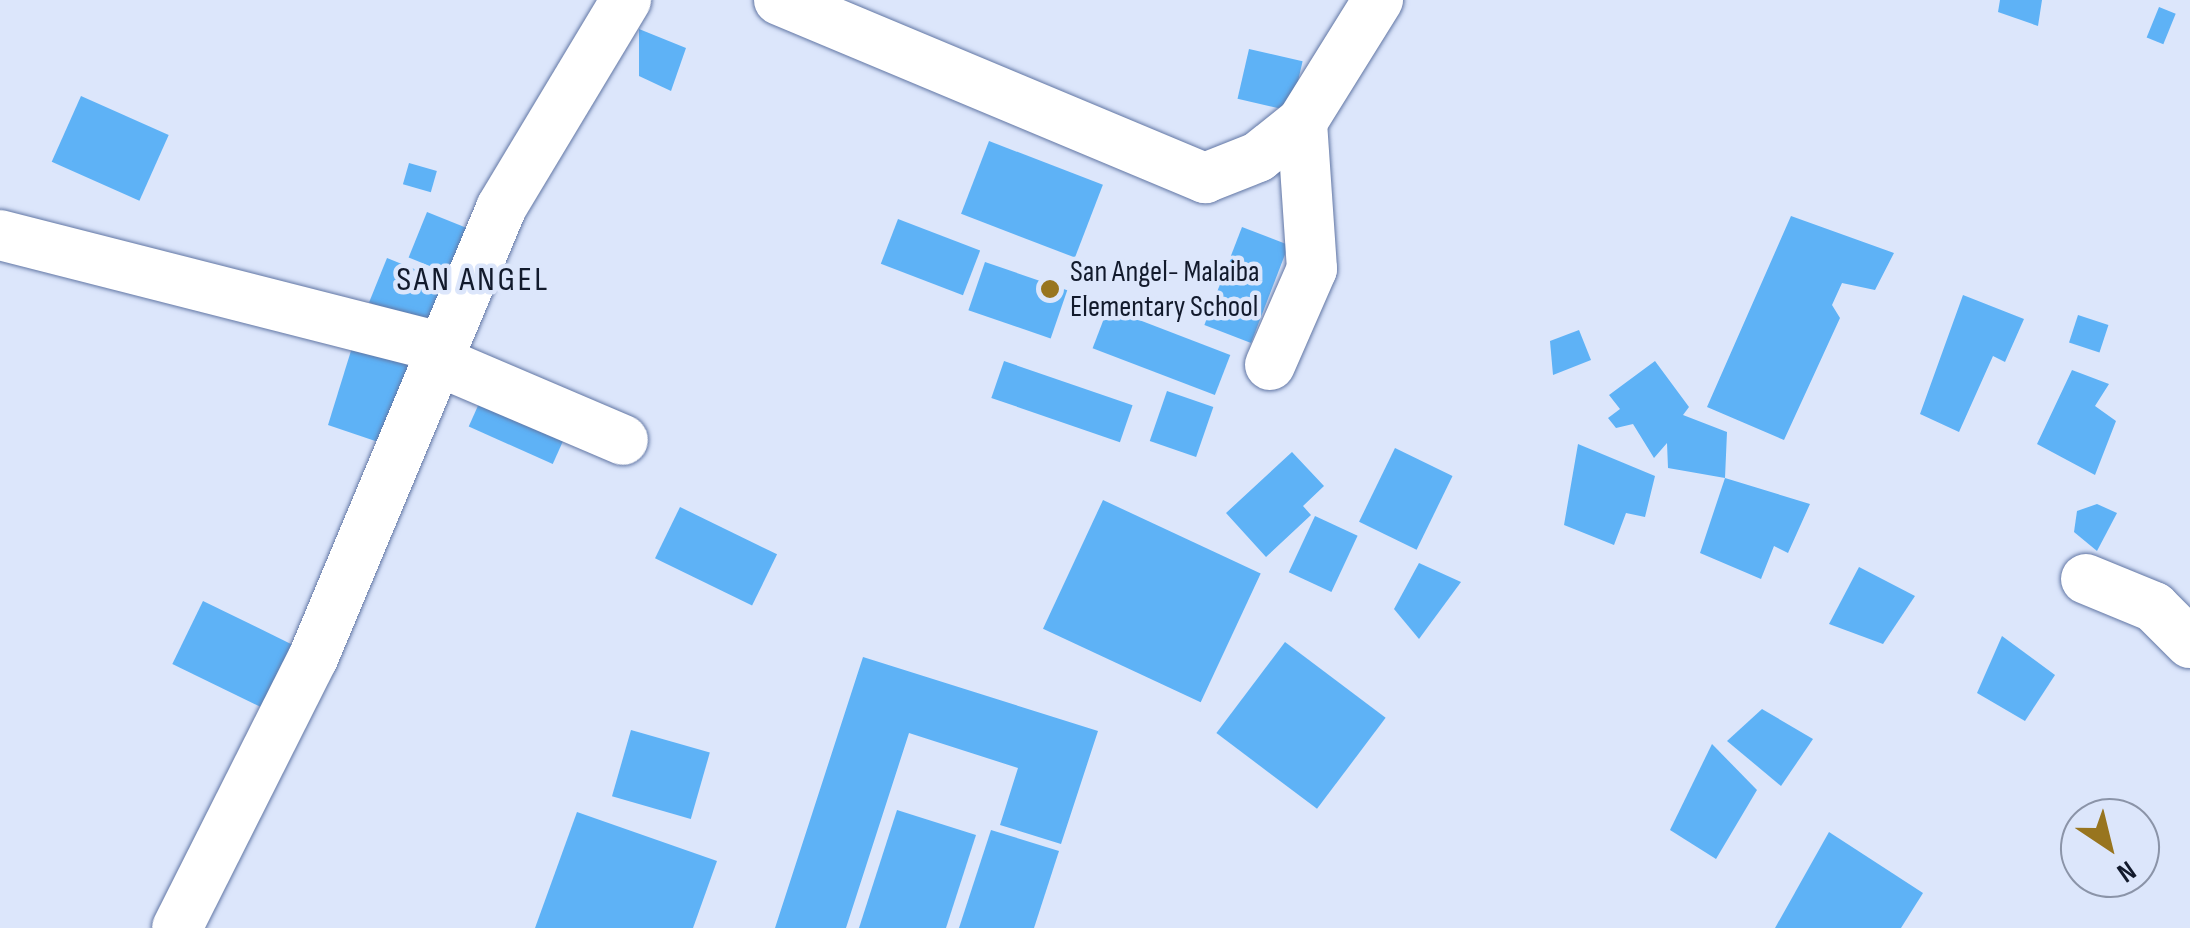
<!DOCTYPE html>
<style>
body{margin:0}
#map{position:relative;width:2190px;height:928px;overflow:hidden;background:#dce6fb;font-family:"Sofia Sans Condensed",sans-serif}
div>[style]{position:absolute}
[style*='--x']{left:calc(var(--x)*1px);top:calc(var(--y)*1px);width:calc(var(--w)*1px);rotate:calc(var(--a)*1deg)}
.building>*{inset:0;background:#5eb2f6;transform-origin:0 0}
.roads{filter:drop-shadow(0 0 2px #6176a4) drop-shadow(0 0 2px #6176a4)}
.minor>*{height:50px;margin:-25px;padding:0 25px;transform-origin:25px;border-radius:25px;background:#fff}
.dots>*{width:28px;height:28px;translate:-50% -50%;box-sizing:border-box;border:5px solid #dce6fb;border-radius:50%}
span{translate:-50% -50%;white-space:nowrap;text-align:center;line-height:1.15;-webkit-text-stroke:9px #dce6fb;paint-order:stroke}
.poi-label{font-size:30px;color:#121a2c}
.left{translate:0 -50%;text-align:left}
.quarter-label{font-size:35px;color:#121a2c;letter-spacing:2.5px}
.north{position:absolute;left:2060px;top:798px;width:100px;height:100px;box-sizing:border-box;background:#dce6fb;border:2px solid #8b94a8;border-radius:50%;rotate:145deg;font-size:28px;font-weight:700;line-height:40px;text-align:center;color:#121a2c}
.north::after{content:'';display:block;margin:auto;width:35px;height:45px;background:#98751f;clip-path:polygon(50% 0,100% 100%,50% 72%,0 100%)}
</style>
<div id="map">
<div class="building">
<i style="clip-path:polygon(2000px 0,2042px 0,2038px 26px,1998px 12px)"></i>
<i style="left:2159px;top:7px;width:18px;height:33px;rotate:22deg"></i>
<i style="clip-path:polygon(639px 29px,686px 48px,671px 91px,639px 76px)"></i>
<i style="left:1249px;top:49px;width:55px;height:51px;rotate:13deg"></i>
<i style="left:81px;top:96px;width:96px;height:72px;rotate:24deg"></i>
<i style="left:989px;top:141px;width:122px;height:78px;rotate:21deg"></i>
<i style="left:409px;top:163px;width:29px;height:22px;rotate:16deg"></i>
<i style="left:427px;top:212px;width:51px;height:49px;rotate:22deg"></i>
<i style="clip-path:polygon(1791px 216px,1894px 253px,1875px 290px,1842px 283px,1832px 305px,1840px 318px,1784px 440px,1707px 407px)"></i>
<i style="left:898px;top:219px;width:88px;height:48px;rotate:21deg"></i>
<i style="left:1242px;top:227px;width:50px;height:105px;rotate:21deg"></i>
<i style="left:387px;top:258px;width:70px;height:48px;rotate:22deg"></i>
<i style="left:985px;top:262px;width:87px;height:51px;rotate:19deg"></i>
<i style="clip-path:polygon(1963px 295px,2024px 319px,2005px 362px,1993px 356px,1959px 432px,1920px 414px)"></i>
<i style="left:1108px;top:308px;width:131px;height:43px;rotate:21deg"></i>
<i style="left:2078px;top:315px;width:32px;height:29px;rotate:18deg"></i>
<i style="clip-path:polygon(1579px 330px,1591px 360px,1553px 375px,1550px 341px)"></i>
<i style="clip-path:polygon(354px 341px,428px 372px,390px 446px,328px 425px)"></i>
<i style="left:1004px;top:361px;width:136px;height:39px;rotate:19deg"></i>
<i style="clip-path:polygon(1655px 361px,1689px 407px,1683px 415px,1727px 432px,1725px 478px,1810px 504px,1788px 553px,1774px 546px,1761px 579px,1700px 553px,1725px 478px,1668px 468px,1667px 443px,1654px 458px,1633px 424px,1616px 428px,1608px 418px,1620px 409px,1609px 395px)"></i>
<i style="clip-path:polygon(2072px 370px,2109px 384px,2095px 406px,2116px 421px,2095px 475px,2037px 444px)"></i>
<i style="left:485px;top:390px;width:92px;height:40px;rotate:24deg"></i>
<i style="left:1167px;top:391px;width:49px;height:53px;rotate:19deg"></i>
<i style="clip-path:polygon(1578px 444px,1655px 476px,1645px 517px,1626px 513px,1614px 545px,1564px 525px)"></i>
<i style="left:1395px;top:448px;width:64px;height:82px;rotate:26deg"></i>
<i style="clip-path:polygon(1292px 452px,1324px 486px,1303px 506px,1311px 515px,1266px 557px,1226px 513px)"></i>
<i style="left:1103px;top:500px;width:174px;height:142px;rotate:25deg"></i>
<i style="clip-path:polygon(2097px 504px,2117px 513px,2097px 551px,2074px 532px,2077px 511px)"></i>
<i style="left:680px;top:507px;width:108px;height:57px;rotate:26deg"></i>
<i style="left:1315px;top:516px;width:47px;height:62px;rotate:25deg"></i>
<i style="clip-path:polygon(1419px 563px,1461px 582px,1419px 639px,1394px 609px)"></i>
<i style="clip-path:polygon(1859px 567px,1915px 596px,1883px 644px,1829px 624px)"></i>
<i style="left:203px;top:601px;width:99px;height:70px;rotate:26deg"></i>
<i style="clip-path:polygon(2002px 636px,2055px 675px,2025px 721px,1977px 693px)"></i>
<i style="left:1285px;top:642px;width:126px;height:114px;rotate:37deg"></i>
<i style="clip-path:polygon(863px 657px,1098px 731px,1061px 844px,1000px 825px,1018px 768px,909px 733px,846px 928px,775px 928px)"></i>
<i style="clip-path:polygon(1762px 709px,1813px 739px,1781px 786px,1727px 741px)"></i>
<i style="left:631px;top:730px;width:82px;height:69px;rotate:16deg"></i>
<i style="clip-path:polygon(1712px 744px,1757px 790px,1716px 859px,1670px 830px)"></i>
<i style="clip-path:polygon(897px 810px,976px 835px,946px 928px,859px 928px)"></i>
<i style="clip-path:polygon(577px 812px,717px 861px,693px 928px,535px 928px)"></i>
<i style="clip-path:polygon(991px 830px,1059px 851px,1034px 928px,959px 928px)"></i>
<i style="clip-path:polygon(1829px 832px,1923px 893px,1901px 928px,1775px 928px)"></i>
</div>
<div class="roads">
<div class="minor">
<i style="--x:779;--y:0;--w:462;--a:22.7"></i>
<i style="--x:1205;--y:178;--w:57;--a:-21.6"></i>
<i style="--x:1258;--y:157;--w:56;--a:-38.5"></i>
<i style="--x:1302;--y:122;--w:144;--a:-58.1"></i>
<i style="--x:0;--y:235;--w:453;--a:14.3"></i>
<i style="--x:438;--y:361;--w:201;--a:23.1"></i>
<i style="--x:1270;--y:365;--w:105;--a:-66.4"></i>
<i style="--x:1312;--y:269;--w:147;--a:-93.9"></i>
<i style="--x:2086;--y:579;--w:74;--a:22.4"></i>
<i style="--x:2154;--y:607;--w:51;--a:45"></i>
<i style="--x:177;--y:928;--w:302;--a:-63.3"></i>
<i style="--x:313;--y:658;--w:488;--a:-67.3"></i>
<i style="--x:501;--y:208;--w:243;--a:-59"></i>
</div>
</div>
<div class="dots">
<i style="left:1050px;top:289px;background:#98751f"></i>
</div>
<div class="poi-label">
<span class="left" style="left:1070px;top:289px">San Angel- Malaiba<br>Elementary School</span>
</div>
<div class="quarter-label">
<span style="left:473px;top:280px">SAN ANGEL</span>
</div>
<div class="north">N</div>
</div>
